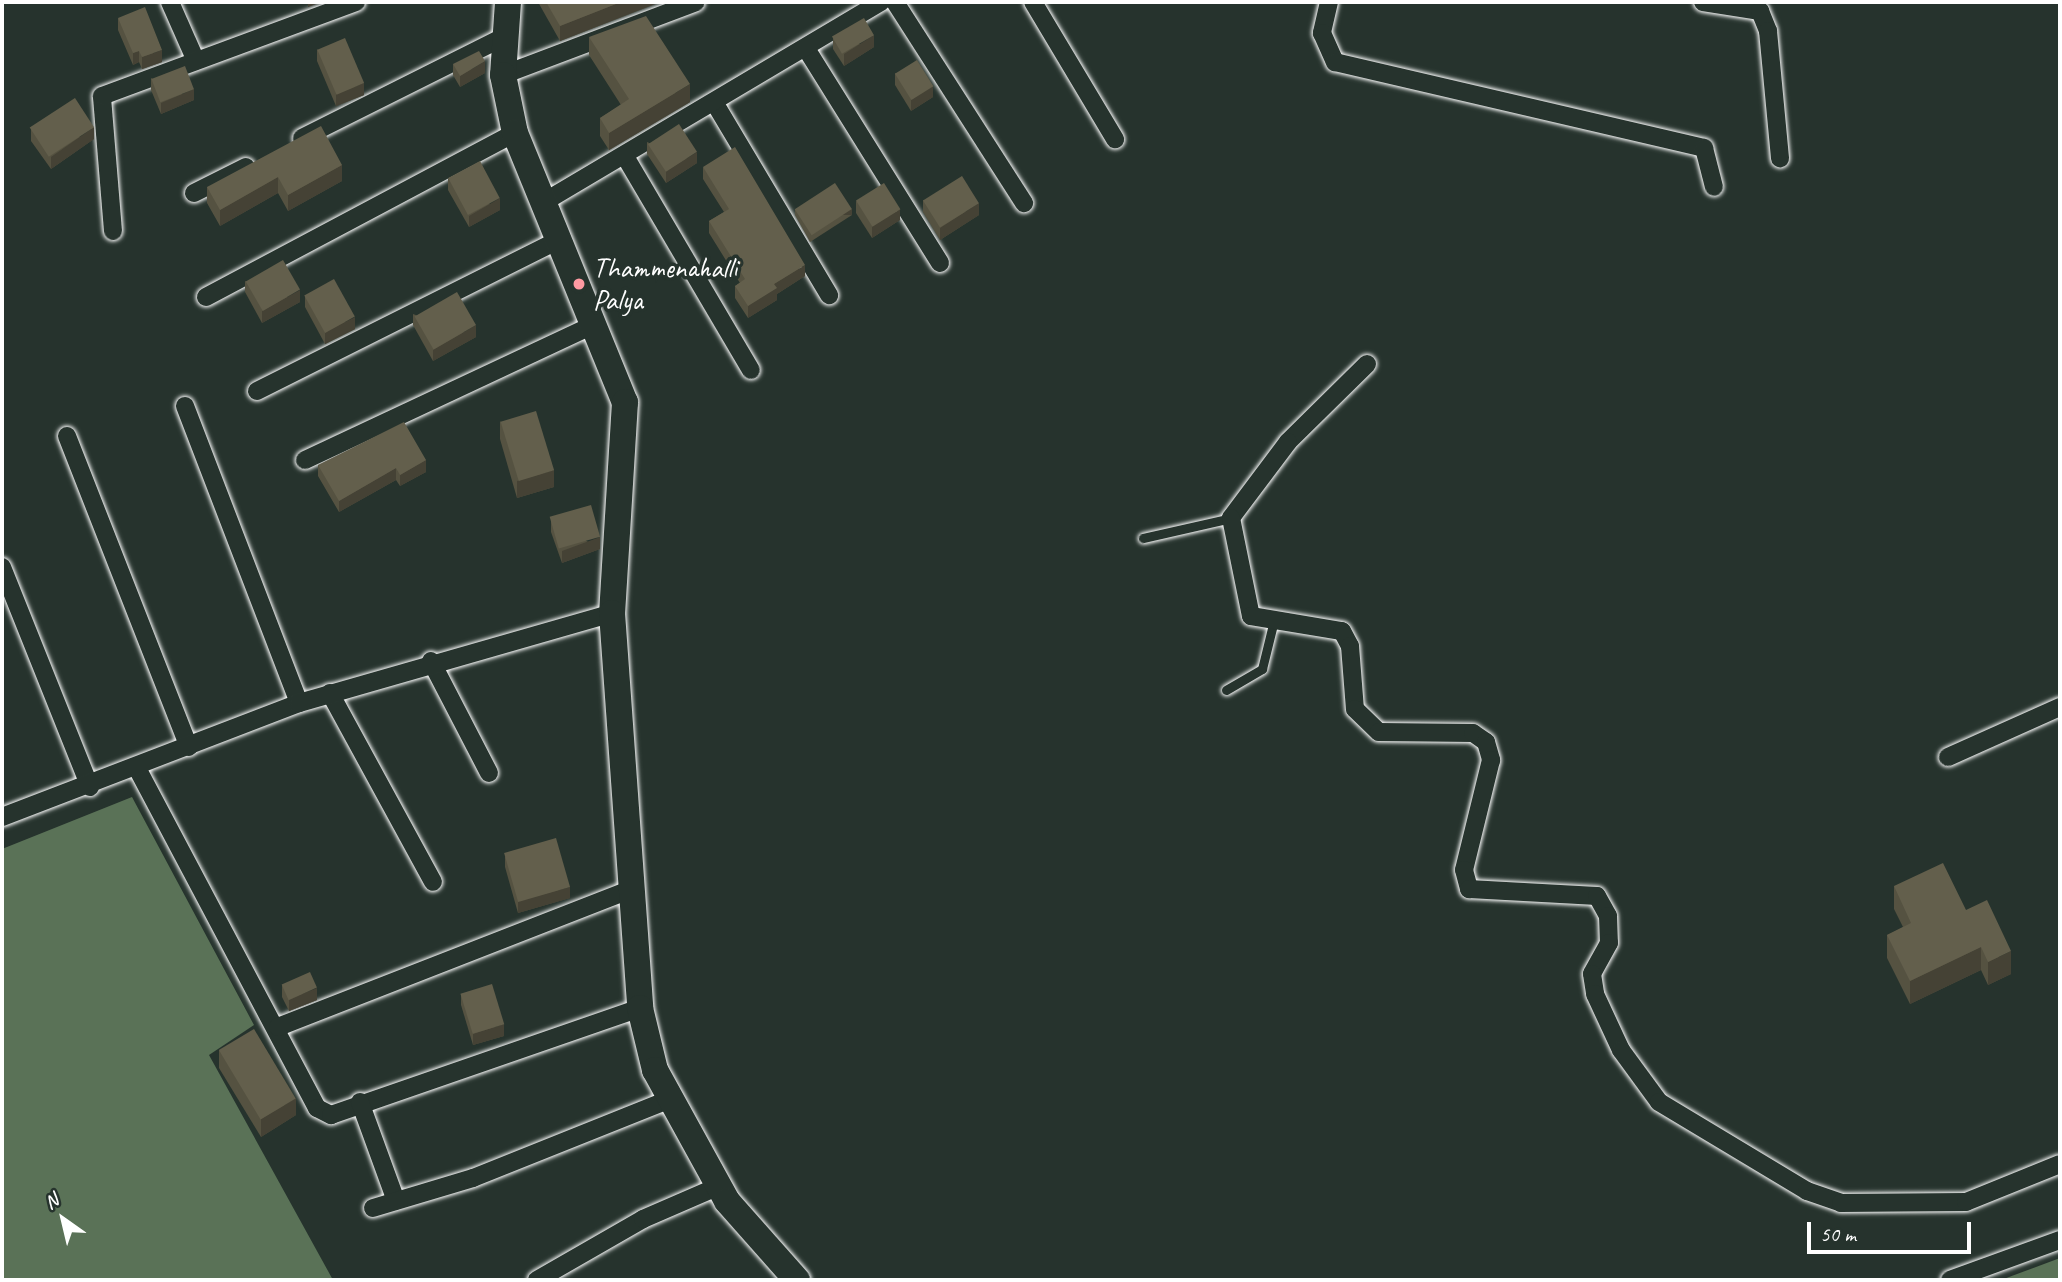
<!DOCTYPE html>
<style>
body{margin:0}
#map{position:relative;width:2062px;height:1282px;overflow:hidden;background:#26332d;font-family:Caveat,sans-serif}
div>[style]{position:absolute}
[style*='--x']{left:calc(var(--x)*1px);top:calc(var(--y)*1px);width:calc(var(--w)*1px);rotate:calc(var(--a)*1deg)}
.green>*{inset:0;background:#5a7257}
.roads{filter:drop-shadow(0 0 2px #fff) drop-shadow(0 0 2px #fff)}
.lane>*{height:9px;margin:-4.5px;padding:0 4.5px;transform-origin:4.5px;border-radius:4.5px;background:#26332d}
.street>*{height:18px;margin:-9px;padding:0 9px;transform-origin:9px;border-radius:9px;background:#26332d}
.secondary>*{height:26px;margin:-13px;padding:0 13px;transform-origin:13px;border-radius:13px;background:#26332d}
.wall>*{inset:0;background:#555241}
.shaded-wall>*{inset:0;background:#454235;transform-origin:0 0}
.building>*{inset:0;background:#635f4c;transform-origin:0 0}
.dots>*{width:19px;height:19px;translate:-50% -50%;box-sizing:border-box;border:4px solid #26332d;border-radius:50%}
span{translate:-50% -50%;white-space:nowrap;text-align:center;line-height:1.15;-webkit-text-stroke:7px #26332d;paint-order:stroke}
.poi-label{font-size:28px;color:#fff}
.left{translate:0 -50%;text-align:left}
.frame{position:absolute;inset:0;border:4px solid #fff;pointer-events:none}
.north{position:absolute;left:28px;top:1184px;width:70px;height:70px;-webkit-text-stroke:5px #26332d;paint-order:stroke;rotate:326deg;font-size:19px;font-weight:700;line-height:28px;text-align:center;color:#fff}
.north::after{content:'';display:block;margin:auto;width:24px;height:32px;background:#fff;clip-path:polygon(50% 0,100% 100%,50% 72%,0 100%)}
.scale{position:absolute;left:1807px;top:1222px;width:164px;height:32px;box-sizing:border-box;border:4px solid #fff;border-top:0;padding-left:9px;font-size:21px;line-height:24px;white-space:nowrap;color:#fff;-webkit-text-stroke:5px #26332d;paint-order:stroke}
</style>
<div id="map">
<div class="green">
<i style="clip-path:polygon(132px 797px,254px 1025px,209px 1055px,333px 1280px,2px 1280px,2px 849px)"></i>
<i style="clip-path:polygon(2060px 1258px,2060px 1280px,2001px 1280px)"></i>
</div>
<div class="roads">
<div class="lane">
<i style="--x:1143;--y:538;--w:90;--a:-12.8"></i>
<i style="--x:1226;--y:690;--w:42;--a:-30.3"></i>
<i style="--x:1262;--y:669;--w:50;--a:-76.2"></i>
</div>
<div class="street">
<i style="--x:170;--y:2;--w:64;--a:66.2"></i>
<i style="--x:895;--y:2;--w:239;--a:57.3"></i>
<i style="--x:1033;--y:2;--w:160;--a:59.1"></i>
<i style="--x:1329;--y:2;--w:32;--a:103"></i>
<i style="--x:1322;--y:33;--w:32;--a:66"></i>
<i style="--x:1335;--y:62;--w:379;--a:13.1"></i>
<i style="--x:1704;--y:148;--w:40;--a:75.6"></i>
<i style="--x:1703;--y:2;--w:58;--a:9"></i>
<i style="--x:1760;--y:11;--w:22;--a:68"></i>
<i style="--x:1768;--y:31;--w:128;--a:84.6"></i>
<i style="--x:807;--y:50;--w:251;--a:58"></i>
<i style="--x:503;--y:75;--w:206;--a:-20.7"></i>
<i style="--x:714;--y:102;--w:225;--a:59.2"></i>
<i style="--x:302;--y:138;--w:228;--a:-26.6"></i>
<i style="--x:626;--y:158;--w:246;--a:59.5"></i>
<i style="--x:194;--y:193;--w:58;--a:-26.6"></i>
<i style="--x:544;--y:202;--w:392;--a:-30.7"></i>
<i style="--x:113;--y:231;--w:135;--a:-94.7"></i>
<i style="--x:102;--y:96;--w:271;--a:-20.3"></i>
<i style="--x:206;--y:297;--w:350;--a:-28"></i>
<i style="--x:1367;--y:364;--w:111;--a:135.4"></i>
<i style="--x:1288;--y:442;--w:95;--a:126.9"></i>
<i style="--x:1231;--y:518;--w:100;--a:78.5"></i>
<i style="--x:1251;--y:616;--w:92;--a:9.4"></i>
<i style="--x:1342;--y:631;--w:17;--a:62"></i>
<i style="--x:1350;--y:646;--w:63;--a:85.5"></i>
<i style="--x:1355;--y:709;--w:33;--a:44"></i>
<i style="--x:1379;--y:732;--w:94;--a:0.6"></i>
<i style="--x:1473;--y:733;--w:16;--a:35"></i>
<i style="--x:1486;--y:742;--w:19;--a:74"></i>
<i style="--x:1491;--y:760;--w:113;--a:103.8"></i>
<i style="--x:1464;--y:870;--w:20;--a:75"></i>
<i style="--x:1469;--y:889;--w:128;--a:3.1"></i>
<i style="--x:1597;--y:896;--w:23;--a:61"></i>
<i style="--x:1608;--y:916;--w:27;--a:88"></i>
<i style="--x:1609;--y:943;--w:35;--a:119"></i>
<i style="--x:1592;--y:974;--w:20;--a:81"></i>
<i style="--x:1595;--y:994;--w:62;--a:65.1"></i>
<i style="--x:1621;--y:1050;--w:64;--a:53.8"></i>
<i style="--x:1659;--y:1102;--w:173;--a:31"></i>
<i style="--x:1807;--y:1191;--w:36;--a:19"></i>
<i style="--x:1841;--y:1203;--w:125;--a:-0.5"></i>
<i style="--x:1966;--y:1202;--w:101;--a:-22"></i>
<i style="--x:257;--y:391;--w:339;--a:-26.6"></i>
<i style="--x:185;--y:406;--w:318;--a:69"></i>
<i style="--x:67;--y:436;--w:334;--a:68.6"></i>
<i style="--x:305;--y:460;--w:320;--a:-25.1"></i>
<i style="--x:2;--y:567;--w:237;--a:68.2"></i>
<i style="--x:431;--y:661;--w:126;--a:62.6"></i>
<i style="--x:330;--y:693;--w:215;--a:61.4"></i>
<i style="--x:1948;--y:757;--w:123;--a:-24.1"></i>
<i style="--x:137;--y:768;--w:385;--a:62.1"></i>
<i style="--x:317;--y:1108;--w:16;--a:27"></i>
<i style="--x:331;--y:1115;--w:327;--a:-19.1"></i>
<i style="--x:2;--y:817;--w:318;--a:-21"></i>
<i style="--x:299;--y:703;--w:326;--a:-16"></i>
<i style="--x:278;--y:1027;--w:380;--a:-21.3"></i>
<i style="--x:360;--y:1102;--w:105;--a:70"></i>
<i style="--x:373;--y:1208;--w:104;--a:-16.7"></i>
<i style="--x:473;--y:1178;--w:213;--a:-21.8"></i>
<i style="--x:537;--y:1280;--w:122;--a:-29.9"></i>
<i style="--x:643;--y:1219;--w:83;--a:-23.5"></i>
<i style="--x:1950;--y:1280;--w:117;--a:-20"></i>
</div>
<div class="secondary">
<i style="--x:508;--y:2;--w:73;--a:93.9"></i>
<i style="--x:503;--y:75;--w:59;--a:78.3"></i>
<i style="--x:515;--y:133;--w:291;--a:67.8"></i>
<i style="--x:625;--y:402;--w:211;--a:93.5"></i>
<i style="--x:612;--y:613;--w:396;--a:85.9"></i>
<i style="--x:640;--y:1008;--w:64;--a:76.4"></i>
<i style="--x:655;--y:1070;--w:149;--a:61.2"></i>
<i style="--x:727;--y:1201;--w:106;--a:48.5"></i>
</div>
</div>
<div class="wall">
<i style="clip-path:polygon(538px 2px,660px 2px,560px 41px)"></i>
<i style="clip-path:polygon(118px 18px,162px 62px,142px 69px,139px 62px,133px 65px,118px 30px)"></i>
<i style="clip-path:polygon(589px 37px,690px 102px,609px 150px,600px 136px,600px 118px,621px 105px,589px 55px)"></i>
<i style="clip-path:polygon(833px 38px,874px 47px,844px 66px,833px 49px)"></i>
<i style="clip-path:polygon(317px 49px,364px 95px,336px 106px,317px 61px)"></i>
<i style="clip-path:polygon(453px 64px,485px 73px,460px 87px,453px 75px)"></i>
<i style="clip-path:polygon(895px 73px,933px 97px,911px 111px,895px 85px)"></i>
<i style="clip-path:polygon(151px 78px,194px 100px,161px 114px,151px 90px)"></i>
<i style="clip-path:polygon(31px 129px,94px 139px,51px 169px,31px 141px)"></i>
<i style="clip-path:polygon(647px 142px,697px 163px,666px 183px,647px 154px)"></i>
<i style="clip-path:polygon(342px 165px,342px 181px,288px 211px,278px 193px,220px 226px,207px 203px,207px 187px)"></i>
<i style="clip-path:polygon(703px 167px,805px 276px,777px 294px,777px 300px,748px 318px,735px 298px,735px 286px,740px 283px,709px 233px,709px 221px,724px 212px,703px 179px)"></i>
<i style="clip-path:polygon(448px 178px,500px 210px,469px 227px,448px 190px)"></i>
<i style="clip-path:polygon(923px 200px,979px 215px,940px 240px,923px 212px)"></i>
<i style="clip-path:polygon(856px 201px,900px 220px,872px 238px,856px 213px)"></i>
<i style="clip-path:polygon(795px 209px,852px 215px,810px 242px,795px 215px)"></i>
<i style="clip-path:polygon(245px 281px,300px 302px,262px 323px,245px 292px)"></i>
<i style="clip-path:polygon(305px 296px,355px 329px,325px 344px,305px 307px)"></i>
<i style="clip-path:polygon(413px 314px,476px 337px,433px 361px,413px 325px)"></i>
<i style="clip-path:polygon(500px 421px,554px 487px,517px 498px,500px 439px)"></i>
<i style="clip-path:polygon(426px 460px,426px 472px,400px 486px,396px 480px,339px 512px,318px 476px,318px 465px)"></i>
<i style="clip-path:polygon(551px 520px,600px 549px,562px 563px,551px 532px)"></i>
<i style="clip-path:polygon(505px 856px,570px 898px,518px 913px,505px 867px)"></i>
<i style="clip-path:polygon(1894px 886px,1966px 910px,2011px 974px,1988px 985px,1981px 970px,1910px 1004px,1887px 958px,1887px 935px,1903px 927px,1894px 909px)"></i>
<i style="clip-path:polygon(282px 985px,317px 1000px,289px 1011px,282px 997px)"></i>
<i style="clip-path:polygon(461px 994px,504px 1036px,473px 1045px,461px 1005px)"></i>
<i style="clip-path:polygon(219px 1050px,296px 1115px,261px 1137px,219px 1068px)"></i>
</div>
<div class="shaded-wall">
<i style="clip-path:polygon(308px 2px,321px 2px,308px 7px)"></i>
<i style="clip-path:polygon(621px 2px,660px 2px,560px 41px,560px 26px)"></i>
<i style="clip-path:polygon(874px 35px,874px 47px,844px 66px,844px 54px)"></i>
<i style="clip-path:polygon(162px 50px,162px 62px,142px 69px,142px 57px)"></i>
<i style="clip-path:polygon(139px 51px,139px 62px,133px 65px,133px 53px)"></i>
<i style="clip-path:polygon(485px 61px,485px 73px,460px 87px,460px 76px)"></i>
<i style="clip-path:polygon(364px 83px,364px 95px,336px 106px,336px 94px)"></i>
<i style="clip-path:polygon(690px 84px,690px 102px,609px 150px,609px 133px)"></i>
<i style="clip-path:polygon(933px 86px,933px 97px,911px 111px,911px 99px)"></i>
<i style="clip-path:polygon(194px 89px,194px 100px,161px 114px,161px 103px)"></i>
<i style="clip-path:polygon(94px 127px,94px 139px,51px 169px,51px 157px)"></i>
<i style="clip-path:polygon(697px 152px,697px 163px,666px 183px,666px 171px)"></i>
<i style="clip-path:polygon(342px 165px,342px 181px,288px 211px,288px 195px)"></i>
<i style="clip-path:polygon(278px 177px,278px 193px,220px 226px,220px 210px)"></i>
<i style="clip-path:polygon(500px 198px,500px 210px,469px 227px,469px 216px)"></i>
<i style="clip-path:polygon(979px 203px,979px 215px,940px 240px,940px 228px)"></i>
<i style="left:852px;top:209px;width:6px;height:50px;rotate:90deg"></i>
<i style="clip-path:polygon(900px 209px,900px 220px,872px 238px,872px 226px)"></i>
<i style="clip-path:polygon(805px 265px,805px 276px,777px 294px,777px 300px,748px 318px,748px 306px,774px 284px)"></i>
<i style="clip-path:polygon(300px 290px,300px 302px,262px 323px,262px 311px)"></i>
<i style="clip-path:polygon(355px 317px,355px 329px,325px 344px,325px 332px)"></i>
<i style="clip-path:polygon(476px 325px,476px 337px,433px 361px,433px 350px)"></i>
<i style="clip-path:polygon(426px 460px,426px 472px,400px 486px,400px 475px)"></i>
<i style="clip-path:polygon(396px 468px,396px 480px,339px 512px,339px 501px)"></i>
<i style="clip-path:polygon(554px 470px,554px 487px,517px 498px,517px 481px)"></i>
<i style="clip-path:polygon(600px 537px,600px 549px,562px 563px,562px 551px)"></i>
<i style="clip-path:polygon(570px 887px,570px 898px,518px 913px,518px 901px)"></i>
<i style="clip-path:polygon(1981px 947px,1981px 970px,1910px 1004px,1910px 981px)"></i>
<i style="clip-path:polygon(2011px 951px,2011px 974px,1988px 985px,1988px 962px)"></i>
<i style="clip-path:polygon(317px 988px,317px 1000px,289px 1011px,289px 999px)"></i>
<i style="clip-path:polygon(504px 1024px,504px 1036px,473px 1045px,473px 1034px)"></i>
<i style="clip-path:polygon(296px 1098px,296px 1115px,261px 1137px,261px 1119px)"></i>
</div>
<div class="building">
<i style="clip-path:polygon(546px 2px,621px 2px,560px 26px)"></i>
<i style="clip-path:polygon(145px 7px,162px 50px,142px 57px,139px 51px,133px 53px,118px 18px)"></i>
<i style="clip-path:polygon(646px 16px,690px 84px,609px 133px,600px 118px,629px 99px,589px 37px)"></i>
<i style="left:864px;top:18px;width:20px;height:37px;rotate:60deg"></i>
<i style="left:345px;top:38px;width:49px;height:30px;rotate:67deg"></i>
<i style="clip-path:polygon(479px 51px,485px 61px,460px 76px,453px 64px)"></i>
<i style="left:917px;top:60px;width:31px;height:26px;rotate:58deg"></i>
<i style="left:185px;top:66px;width:25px;height:36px;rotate:69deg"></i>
<i style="left:75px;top:98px;width:35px;height:54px;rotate:57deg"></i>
<i style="left:679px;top:124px;width:33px;height:37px;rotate:57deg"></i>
<i style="clip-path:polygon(321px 126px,342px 165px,288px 195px,278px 177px,220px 210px,207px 187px)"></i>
<i style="clip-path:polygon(735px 147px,805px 265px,774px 284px,777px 288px,748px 306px,735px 286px,745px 279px,709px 221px,729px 209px,703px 167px)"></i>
<i style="left:480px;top:161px;width:42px;height:36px;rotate:62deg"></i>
<i style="left:962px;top:176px;width:32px;height:46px;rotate:58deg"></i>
<i style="left:835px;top:183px;width:31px;height:48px;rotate:57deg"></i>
<i style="left:884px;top:183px;width:31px;height:33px;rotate:58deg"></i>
<i style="left:283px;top:260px;width:34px;height:43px;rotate:60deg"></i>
<i style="left:334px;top:279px;width:43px;height:34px;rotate:61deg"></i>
<i style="left:457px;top:292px;width:38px;height:49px;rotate:60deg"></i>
<i style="left:536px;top:411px;width:62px;height:37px;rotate:73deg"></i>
<i style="clip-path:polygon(404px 422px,426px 460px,400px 475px,396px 468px,339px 501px,318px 465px)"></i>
<i style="left:591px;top:505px;width:33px;height:43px;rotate:74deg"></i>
<i style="left:556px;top:838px;width:51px;height:54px;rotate:74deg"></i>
<i style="clip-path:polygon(1943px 863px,1966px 910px,1987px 900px,2011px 951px,1988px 962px,1981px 947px,1910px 981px,1887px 935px,1911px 923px,1894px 886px)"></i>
<i style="left:310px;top:972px;width:17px;height:31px;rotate:66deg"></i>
<i style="left:492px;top:984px;width:42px;height:33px;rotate:73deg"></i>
<i style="left:254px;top:1029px;width:81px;height:41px;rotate:59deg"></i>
</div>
<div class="dots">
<i style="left:579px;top:284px;background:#ff9aa2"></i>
</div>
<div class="poi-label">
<span class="left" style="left:593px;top:284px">Thammenahalli<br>Palya</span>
</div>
<div class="frame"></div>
<div class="north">N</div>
<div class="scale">50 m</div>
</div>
